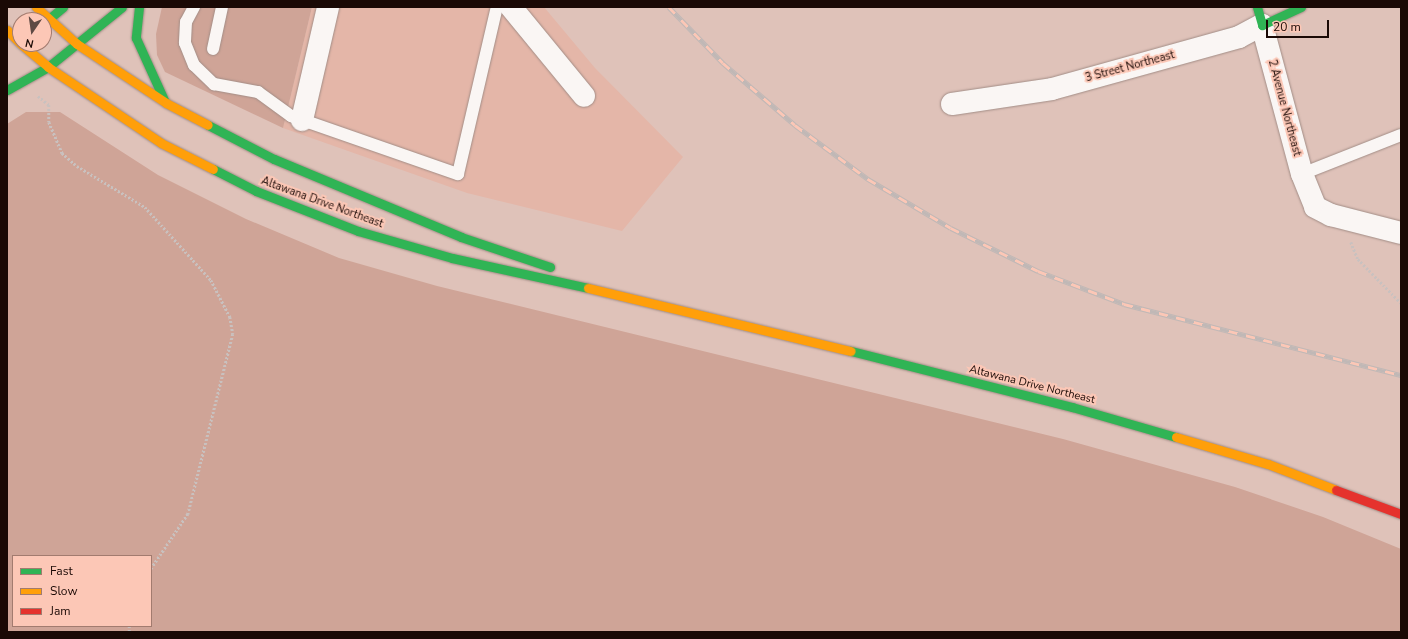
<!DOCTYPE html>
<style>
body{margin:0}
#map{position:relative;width:1408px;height:639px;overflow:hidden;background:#dfc2b9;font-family:"Nunito Sans",sans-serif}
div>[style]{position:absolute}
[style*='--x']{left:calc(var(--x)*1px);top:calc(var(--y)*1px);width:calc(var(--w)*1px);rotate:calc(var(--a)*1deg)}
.built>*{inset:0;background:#e4b6a8}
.green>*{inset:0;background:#cfa497}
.path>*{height:2.5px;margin-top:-1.25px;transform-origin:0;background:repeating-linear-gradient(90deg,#c9c1bf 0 2px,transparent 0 4px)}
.roads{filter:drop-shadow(0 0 1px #a28d86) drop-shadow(0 0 1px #a28d86)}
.lane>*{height:12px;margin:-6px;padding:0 6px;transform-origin:6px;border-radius:6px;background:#faf6f4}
.street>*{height:22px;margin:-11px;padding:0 11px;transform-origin:11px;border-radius:11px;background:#faf6f4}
.fast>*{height:9px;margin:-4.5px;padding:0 4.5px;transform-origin:4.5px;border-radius:4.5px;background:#30b455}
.slow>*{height:9px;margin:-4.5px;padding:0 4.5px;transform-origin:4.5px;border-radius:4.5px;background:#ff9f0a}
.jam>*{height:9px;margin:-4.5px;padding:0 4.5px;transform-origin:4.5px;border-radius:4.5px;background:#e5322d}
.rail>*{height:4.5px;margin-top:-2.25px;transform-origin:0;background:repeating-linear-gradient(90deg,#fcc7b6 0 9px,#c0b8b6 0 18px);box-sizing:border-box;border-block:1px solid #c0b8b6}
span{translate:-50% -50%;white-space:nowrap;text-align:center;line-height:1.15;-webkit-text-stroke:4px #fcc7b6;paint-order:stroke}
.street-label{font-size:11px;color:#1a0905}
.frame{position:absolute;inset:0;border:8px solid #1a0905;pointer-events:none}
.legend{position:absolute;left:12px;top:555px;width:140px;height:72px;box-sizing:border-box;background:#fcc7b6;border:1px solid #a27b6f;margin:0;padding:5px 7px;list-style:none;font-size:12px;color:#1a0905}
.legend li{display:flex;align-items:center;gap:8px;height:20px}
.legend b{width:20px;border:1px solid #a27b6f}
.north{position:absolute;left:12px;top:12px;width:40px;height:40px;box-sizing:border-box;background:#fcc7b6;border:1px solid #a27b6f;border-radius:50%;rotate:193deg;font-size:11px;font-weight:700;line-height:16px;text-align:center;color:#1a0905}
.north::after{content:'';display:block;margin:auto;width:14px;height:18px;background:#5f4a44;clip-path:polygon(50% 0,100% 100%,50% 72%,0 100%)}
.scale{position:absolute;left:1266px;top:20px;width:63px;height:18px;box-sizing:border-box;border:2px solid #1a0905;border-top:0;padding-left:5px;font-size:12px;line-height:14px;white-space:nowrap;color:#1a0905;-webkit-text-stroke:3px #fcc7b6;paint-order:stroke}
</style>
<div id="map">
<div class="built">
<i style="clip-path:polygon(312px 7px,544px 7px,595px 68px,683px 157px,622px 231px,467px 193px,283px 128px)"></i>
</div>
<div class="green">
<i style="clip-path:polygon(162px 7px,312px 7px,283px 128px,165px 72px,157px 55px,156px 34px)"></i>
<i style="clip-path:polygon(evenodd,26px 112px,60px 112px,158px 175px,246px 219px,339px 258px,437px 286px,1063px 439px,1235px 487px,1323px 517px,1401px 549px,1401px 632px,7px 632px,7px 124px,26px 112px,13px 556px,151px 556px,151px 626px,13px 626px,13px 556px)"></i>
</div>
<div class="path">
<i style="--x:38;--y:96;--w:14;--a:39"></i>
<i style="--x:49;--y:105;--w:17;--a:90"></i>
<i style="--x:49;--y:122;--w:34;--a:67"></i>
<i style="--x:62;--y:153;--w:20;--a:41"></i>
<i style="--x:77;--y:166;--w:79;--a:31.1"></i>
<i style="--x:145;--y:207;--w:98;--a:47.9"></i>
<i style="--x:211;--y:280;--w:42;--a:62.8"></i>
<i style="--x:230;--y:317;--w:17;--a:80"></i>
<i style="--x:233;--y:334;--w:186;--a:104"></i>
<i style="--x:188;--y:514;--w:66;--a:123.9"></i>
<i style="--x:1351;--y:242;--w:18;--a:68"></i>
<i style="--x:1358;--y:259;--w:62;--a:45.7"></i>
<i style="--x:129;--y:632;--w:6;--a:-90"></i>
</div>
<div class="roads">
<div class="lane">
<i style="--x:194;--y:7;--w:17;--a:118"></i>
<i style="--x:186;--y:22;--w:21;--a:93"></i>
<i style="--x:185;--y:43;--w:24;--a:68"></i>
<i style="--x:194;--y:65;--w:28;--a:44"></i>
<i style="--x:214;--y:84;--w:45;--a:10.3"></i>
<i style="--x:258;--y:92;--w:41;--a:36"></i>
<i style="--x:291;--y:116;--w:177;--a:19.2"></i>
<i style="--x:458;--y:174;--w:171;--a:-76.9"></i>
<i style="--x:213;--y:49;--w:43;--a:-77.9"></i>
<i style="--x:1302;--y:174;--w:106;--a:-21.5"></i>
</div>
<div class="street">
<i style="--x:511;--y:7;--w:115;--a:50.6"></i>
<i style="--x:952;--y:104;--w:101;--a:-8.5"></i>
<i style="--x:1052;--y:89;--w:194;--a:-15.5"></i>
<i style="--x:1239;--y:37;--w:26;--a:-28"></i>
<i style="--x:1262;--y:25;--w:154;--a:75"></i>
<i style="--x:1302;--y:174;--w:35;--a:68"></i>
<i style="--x:1315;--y:207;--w:18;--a:27"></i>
<i style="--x:1331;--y:215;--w:72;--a:14.4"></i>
<i style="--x:302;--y:120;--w:116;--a:-77"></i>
</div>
<div class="fast">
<i style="--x:139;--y:7;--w:31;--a:96"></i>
<i style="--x:136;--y:38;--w:70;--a:65.6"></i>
<i style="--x:1257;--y:7;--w:19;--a:74"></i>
<i style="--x:1262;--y:25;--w:43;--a:-24.8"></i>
<i style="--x:44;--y:23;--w:25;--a:-40"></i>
<i style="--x:7;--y:90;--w:47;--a:-29.3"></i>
<i style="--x:48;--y:67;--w:95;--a:-39"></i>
<i style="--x:208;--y:125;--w:74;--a:27.3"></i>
<i style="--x:274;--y:159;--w:203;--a:22.6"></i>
<i style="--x:461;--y:237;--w:94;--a:18.6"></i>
<i style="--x:213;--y:169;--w:48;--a:27.1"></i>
<i style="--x:256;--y:191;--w:110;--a:21.4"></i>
<i style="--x:358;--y:231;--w:98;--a:16"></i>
<i style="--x:452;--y:258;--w:139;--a:12.4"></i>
<i style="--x:851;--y:351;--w:228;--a:14.2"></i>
<i style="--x:1072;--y:407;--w:108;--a:16.1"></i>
</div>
<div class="slow">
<i style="--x:36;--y:7;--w:55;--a:42.1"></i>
<i style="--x:77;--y:44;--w:107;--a:33.5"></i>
<i style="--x:166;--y:103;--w:47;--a:27.6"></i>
<i style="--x:7;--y:30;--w:18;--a:45"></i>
<i style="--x:21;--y:44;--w:35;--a:40"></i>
<i style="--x:48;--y:67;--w:136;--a:33.9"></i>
<i style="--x:161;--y:143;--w:58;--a:26.6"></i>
<i style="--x:588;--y:288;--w:270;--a:13.5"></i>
<i style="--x:1176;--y:437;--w:96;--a:16.4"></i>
<i style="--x:1268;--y:464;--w:73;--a:20.9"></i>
</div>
<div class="jam">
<i style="--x:1336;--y:490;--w:69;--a:20.3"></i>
</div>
</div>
<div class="rail">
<i style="--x:669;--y:7;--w:78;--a:46"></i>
<i style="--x:723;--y:63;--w:95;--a:40.7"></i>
<i style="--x:795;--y:125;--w:91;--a:36.5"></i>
<i style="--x:868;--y:179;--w:96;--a:30.6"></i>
<i style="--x:951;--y:228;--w:97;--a:26.3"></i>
<i style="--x:1038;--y:271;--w:92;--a:21"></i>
<i style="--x:1124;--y:304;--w:286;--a:14.4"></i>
</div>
<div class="street-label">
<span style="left:1130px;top:67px;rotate:-15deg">3 Street Northeast</span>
<span style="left:1284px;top:108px;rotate:75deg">2 Avenue Northeast</span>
<span style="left:322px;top:203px;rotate:20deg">Altawana Drive Northeast</span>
<span style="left:1032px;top:385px;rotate:14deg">Altawana Drive Northeast</span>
</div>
<div class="frame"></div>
<ul class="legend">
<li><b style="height:5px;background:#30b455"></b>Fast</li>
<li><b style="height:5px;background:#ff9f0a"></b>Slow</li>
<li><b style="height:5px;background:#e5322d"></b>Jam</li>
</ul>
<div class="north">N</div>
<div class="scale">20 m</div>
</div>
